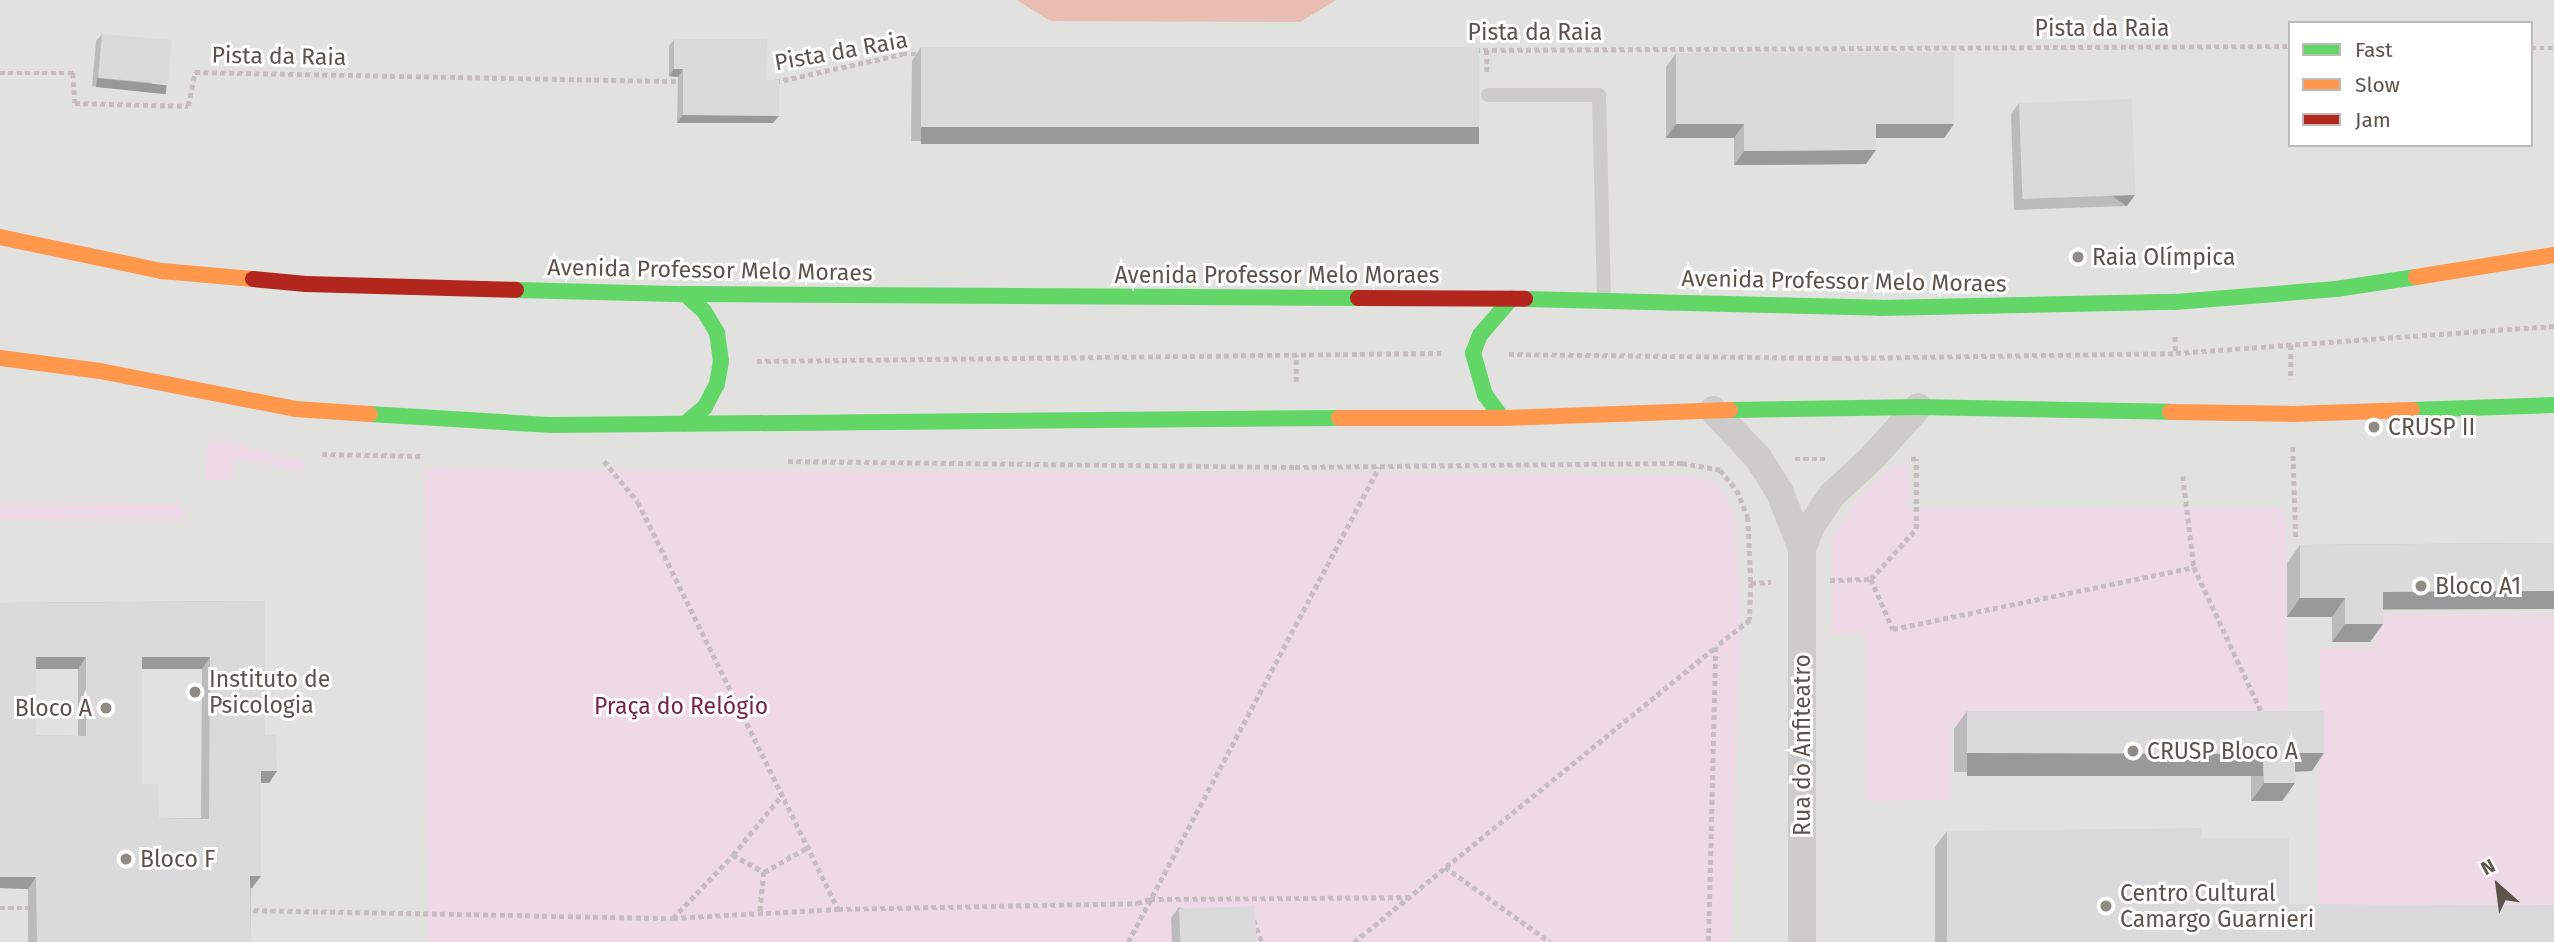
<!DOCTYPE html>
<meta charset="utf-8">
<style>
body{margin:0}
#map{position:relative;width:2554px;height:942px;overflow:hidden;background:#f2f2f2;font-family:"Fira Sans",sans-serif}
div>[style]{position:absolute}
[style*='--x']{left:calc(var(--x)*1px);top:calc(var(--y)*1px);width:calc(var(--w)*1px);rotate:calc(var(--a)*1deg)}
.education>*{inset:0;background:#e1e2e0}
.green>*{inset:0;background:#efd9e6}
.water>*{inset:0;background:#e8beb2}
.path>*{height:4.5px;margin-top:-2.25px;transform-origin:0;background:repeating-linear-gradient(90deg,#c7bdc0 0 5px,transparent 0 8.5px)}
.lane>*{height:14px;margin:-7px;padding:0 7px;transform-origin:7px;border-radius:7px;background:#cdccca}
.street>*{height:28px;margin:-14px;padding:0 14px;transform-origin:14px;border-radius:14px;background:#cdccca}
.fast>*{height:16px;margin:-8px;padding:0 8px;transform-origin:8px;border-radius:8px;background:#63d668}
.slow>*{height:16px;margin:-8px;padding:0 8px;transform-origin:8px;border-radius:8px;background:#ff974d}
.jam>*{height:16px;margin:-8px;padding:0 8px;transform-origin:8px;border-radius:8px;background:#b3261e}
.wall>*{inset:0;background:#bcbbbb}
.shaded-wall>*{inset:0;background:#999;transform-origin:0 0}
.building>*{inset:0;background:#dbdada;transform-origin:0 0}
.dots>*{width:19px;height:19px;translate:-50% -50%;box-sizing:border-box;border:4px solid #fff;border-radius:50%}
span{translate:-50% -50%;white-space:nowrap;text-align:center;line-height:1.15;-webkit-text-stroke:6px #fff;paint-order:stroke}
.street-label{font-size:23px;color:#5d534b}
.poi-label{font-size:23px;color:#5d534b}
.left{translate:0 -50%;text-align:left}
.right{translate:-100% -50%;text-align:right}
.park-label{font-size:23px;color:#79214b}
.legend{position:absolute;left:2288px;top:21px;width:245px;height:126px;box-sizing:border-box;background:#fff;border:2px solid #bebab7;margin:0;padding:9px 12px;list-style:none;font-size:21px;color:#5d534b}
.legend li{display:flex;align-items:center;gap:14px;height:35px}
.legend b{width:35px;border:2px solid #bebab7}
.north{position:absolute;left:2463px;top:851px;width:70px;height:70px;-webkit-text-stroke:5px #fff;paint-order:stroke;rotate:332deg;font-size:19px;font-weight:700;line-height:28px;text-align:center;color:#5d534b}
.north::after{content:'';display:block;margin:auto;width:24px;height:32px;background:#5d534b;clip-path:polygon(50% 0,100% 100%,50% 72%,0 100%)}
</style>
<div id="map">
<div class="education">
<i style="clip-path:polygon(evenodd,0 0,2554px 0,2554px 942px,0 942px,0 0,2290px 23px,2531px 23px,2531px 145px,2290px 145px,2290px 23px)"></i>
</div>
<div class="green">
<i style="clip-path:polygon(228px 441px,306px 463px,304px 472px,235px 459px,233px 480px,206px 480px,207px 442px)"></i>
<i style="clip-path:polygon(1893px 465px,1909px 465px,1909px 509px,2279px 508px,2286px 519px,2288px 721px,1951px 725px,1951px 800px,1866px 801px,1865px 633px,1832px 634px,1832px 537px,1859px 496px)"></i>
<i style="clip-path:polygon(424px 469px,1681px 475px,1713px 481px,1726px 497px,1736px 520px,1740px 620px,1731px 942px,428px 942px)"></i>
<i style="clip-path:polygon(0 503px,177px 504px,185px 513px,184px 518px,177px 521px,0 520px)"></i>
<i style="clip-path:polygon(2376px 614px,2554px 615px,2554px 912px,2318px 911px,2320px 648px,2376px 647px)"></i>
</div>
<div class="water">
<i style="clip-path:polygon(1017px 0,1336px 0,1300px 22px,1050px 21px)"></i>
</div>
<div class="path">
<i style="--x:2531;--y:48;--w:23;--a:0"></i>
<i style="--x:1475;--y:50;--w:815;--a:-0.28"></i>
<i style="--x:1487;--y:50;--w:23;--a:90"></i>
<i style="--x:0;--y:73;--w:73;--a:0"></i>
<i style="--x:73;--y:73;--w:30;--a:86"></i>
<i style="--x:75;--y:103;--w:113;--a:1.5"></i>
<i style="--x:188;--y:106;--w:35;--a:-78"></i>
<i style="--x:195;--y:72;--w:487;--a:1.1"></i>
<i style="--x:775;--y:82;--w:130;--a:-12.4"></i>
<i style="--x:902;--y:54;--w:18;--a:0"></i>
<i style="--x:2175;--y:337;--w:16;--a:86"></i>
<i style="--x:2291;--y:345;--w:34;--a:90"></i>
<i style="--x:1509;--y:354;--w:328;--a:0.7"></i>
<i style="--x:1837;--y:358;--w:339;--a:-0.8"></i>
<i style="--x:2176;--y:353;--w:379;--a:-4.1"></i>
<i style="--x:757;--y:361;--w:684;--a:-0.67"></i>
<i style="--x:1296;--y:382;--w:27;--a:-90"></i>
<i style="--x:2293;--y:447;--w:94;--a:88.2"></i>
<i style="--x:322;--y:454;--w:100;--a:1.1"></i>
<i style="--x:1795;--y:459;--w:30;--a:0"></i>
<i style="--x:604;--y:461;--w:53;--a:50.3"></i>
<i style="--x:638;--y:502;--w:453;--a:63.8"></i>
<i style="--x:788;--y:461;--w:507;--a:0.68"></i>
<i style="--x:1295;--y:467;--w:387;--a:-0.6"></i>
<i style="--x:1682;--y:463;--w:39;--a:10"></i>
<i style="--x:1720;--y:470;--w:26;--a:50"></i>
<i style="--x:1737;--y:490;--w:29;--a:68"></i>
<i style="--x:1748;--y:517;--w:66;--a:87.4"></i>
<i style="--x:1751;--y:583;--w:37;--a:92"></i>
<i style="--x:1750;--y:620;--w:43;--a:141.5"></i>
<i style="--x:1716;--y:647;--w:295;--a:91.4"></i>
<i style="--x:2183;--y:476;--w:92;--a:83.1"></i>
<i style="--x:1871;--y:579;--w:67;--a:-48"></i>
<i style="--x:1916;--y:529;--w:70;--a:-90"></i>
<i style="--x:1916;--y:459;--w:6;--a:180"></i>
<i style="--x:1830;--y:580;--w:41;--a:-1.4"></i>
<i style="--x:1871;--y:579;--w:55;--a:66.3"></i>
<i style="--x:1893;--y:629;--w:307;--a:-11.6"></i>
<i style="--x:2194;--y:567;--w:161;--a:65"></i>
<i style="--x:1751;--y:583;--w:20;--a:-3"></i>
<i style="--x:733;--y:855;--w:35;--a:29"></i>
<i style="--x:764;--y:872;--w:40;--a:95.7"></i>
<i style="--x:1445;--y:867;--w:129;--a:35.5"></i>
<i style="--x:764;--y:872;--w:53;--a:-29.5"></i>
<i style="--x:0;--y:908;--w:33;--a:0"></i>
<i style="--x:245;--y:910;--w:428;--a:1.1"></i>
<i style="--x:673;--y:918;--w:165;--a:-3.1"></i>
<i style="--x:838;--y:909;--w:299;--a:-1.1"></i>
<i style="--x:1137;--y:903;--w:14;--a:-17"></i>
<i style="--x:1150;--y:899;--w:259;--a:-0.4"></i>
<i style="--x:673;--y:918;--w:87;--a:-46.4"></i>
<i style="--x:733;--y:855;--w:77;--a:-50.8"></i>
<i style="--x:1254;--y:920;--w:23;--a:70"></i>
<i style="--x:1128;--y:942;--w:537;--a:-62.15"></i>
<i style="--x:1354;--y:942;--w:467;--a:-39.2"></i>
</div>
<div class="lane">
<i style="--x:1488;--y:95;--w:111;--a:0"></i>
<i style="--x:1599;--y:95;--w:204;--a:88.6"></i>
</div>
<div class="street">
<i style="--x:1713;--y:410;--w:67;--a:46.8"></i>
<i style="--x:1759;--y:459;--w:40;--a:58"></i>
<i style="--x:1780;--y:493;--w:60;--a:68.6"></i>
<i style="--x:1802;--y:942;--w:393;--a:-90"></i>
<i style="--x:1802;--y:549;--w:25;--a:-69"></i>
<i style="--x:1811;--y:526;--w:37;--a:-56"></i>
<i style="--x:1832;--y:495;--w:53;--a:-42.7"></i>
<i style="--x:1871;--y:459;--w:70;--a:-47.9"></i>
</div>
<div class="fast">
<i style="--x:516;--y:290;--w:169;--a:1.4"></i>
<i style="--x:685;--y:294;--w:673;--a:0.34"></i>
<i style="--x:685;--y:294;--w:25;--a:42"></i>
<i style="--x:704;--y:311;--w:26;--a:59"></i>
<i style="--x:717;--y:333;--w:28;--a:82"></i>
<i style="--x:721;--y:361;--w:23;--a:100"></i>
<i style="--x:717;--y:384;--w:26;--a:118"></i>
<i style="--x:705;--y:407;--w:26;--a:140"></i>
<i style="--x:1525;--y:299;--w:356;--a:1.4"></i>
<i style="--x:1881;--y:308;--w:294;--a:-1.2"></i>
<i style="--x:2175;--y:302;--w:162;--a:-4.6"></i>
<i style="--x:2336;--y:289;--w:81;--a:-8.5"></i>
<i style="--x:1730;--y:410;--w:188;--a:-0.9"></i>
<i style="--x:1918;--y:407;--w:252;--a:1.1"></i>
<i style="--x:2412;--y:410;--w:142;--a:-2"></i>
<i style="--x:370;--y:414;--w:182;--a:3.5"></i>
<i style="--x:552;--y:425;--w:787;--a:-0.51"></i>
<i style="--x:1502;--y:418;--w:29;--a:-126"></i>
<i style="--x:1485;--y:395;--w:44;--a:-105.9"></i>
<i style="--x:1473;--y:353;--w:19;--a:-69"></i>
<i style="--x:1480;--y:335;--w:48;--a:-49.3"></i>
</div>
<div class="slow">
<i style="--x:0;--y:237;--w:166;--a:11.9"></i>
<i style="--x:162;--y:271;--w:91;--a:5"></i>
<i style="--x:2416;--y:277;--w:140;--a:-9.1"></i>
<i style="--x:0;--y:358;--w:101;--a:7.4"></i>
<i style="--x:100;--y:371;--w:199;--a:11"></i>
<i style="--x:295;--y:409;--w:75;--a:3.8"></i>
<i style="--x:2170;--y:412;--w:122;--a:0.9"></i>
<i style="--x:2292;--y:414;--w:120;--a:-1.9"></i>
<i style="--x:1339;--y:418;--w:163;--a:0"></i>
<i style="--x:1502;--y:418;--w:228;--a:-2"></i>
</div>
<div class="jam">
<i style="--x:253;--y:279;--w:53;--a:5.4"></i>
<i style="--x:306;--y:284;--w:210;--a:1.6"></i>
<i style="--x:1358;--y:298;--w:167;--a:0.3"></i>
</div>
<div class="wall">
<i style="clip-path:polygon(102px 34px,162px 93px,92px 86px,96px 41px)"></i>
<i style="clip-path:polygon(674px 39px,766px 80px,773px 123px,677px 123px,678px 77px,669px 76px,669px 46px)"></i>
<i style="clip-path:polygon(921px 47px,1469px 141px,911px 141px,912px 61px)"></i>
<i style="clip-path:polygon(1676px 53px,1954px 124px,1944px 138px,1876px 138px,1866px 164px,1734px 165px,1734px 138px,1666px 138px,1666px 67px)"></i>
<i style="clip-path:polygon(2019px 103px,2127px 206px,2014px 210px,2011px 114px)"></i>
<i style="clip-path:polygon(2554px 543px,2554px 609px,2383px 610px,2370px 642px,2332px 642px,2332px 617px,2287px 617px,2287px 563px,2300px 545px)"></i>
<i style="clip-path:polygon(evenodd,265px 601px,265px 735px,277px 771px,269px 783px,261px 783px,261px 876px,252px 888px,251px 888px,251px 942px,28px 942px,28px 889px,0 888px,0 603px,265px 601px,36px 669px,78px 669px,78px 736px,36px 735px,36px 669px,265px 601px,142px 669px,202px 669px,201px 818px,159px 818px,142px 784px,142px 669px)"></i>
<i style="clip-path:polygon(1967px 711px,2324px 711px,2312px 771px,2295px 772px,2295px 783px,2282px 801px,2251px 801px,2251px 772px,1954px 772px,1954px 729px)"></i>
<i style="clip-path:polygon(1947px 831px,2201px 838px,2289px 904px,2554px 942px,1935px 942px,1935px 847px)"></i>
<i style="clip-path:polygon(1179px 907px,1256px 942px,1172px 942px,1171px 918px)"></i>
</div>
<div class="shaded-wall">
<i style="clip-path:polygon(674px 69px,683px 69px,678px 77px,669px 76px)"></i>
<i style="left:97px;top:78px;width:70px;height:9px;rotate:6deg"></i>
<i style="clip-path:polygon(683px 115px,779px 116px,773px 123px,677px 123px)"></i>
<i style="clip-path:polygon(1676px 124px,1744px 124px,1734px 138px,1666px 138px)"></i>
<i style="clip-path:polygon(1876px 124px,1954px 124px,1944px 138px,1866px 138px)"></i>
<i style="left:921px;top:127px;width:558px;height:17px"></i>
<i style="clip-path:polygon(1876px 150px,1866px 164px,1734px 165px,1744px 151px)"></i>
<i style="left:2135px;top:195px;width:14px;height:113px;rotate:126deg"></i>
<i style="left:2554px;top:591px;width:18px;height:171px;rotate:90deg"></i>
<i style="clip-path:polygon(2300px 598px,2345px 598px,2332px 617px,2287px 617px)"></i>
<i style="clip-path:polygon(2345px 624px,2383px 624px,2370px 642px,2332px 642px)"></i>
<i style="clip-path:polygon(36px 657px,86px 657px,78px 669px,28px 669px)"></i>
<i style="clip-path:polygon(142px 657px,210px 657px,202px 669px,134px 669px)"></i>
<i style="left:1967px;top:753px;width:296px;height:23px"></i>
<i style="clip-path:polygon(2295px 753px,2324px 753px,2312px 771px,2282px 772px)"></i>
<i style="clip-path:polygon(261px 771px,277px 771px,269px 783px,252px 783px)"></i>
<i style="clip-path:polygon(2264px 783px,2295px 783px,2282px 801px,2251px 801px)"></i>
<i style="clip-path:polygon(250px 876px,261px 876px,252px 888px,242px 888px)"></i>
<i style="clip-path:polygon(0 877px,36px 877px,28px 889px,0 888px)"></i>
</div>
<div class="building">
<i style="left:102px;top:34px;width:70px;height:44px;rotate:5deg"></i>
<i style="clip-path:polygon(674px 39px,767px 39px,766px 80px,779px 80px,779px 116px,683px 115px,683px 69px,674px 69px)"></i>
<i style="left:921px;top:47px;width:558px;height:80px"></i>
<i style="clip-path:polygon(1954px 52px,1954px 124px,1876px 124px,1876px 150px,1744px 151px,1744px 124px,1676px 124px,1676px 53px)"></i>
<i style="left:2132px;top:99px;width:96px;height:113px;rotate:88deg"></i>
<i style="clip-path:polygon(2554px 543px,2554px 591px,2383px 592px,2383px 624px,2345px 624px,2345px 598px,2300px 598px,2300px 545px)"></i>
<i style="clip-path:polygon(evenodd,265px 601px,265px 735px,276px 735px,277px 771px,261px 771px,261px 876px,250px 876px,251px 942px,37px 942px,36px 877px,0 877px,0 603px,265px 601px,36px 657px,86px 657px,86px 736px,36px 735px,36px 657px,265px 601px,142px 657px,210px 657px,209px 819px,159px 818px,158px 784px,142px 784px,142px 657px)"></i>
<i style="clip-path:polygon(1967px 711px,2324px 711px,2324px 753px,2295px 753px,2295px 783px,2264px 783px,2263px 754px,1967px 753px)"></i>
<i style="clip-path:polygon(2201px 828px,2201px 838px,2289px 838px,2289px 904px,2554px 905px,2554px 942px,1947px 942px,1947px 831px)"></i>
<i style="left:1255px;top:906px;width:36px;height:76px;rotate:88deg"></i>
</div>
<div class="dots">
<i style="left:2078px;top:257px;background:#918b85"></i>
<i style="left:2374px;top:427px;background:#918b85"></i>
<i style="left:2421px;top:586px;background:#918b85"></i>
<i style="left:195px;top:692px;background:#918b85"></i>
<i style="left:106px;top:708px;background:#918b85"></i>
<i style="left:2133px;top:751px;background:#918b85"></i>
<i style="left:126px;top:859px;background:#918b85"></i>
<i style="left:2106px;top:906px;background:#918b85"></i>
</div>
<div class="street-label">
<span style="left:2102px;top:28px">Pista da Raia</span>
<span style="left:1535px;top:32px">Pista da Raia</span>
<span style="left:841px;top:51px;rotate:-10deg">Pista da Raia</span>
<span style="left:279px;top:56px;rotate:1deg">Pista da Raia</span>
<span style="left:710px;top:270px;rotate:1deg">Avenida Professor Melo Moraes</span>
<span style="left:1277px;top:275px">Avenida Professor Melo Moraes</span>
<span style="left:1844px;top:281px;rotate:1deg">Avenida Professor Melo Moraes</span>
<span style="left:1802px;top:745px;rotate:-90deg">Rua do Anfiteatro</span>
</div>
<div class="poi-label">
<span class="left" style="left:2092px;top:257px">Raia Olímpica</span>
<span class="left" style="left:2388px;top:427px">CRUSP II</span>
<span class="left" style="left:2435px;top:586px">Bloco A1</span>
<span class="left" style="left:209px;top:692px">Instituto de<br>Psicologia</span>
<span class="right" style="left:92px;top:708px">Bloco A</span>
<span class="left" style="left:2147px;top:751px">CRUSP Bloco A</span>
<span class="left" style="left:140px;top:859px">Bloco F</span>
<span class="left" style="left:2120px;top:906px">Centro Cultural<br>Camargo Guarnieri</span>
</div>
<div class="park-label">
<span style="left:681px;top:706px">Praça do Relógio</span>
</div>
<ul class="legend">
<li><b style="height:9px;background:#63d668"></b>Fast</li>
<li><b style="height:9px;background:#ff974d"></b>Slow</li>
<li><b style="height:9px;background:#b3261e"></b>Jam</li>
</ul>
<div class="north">N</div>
</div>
